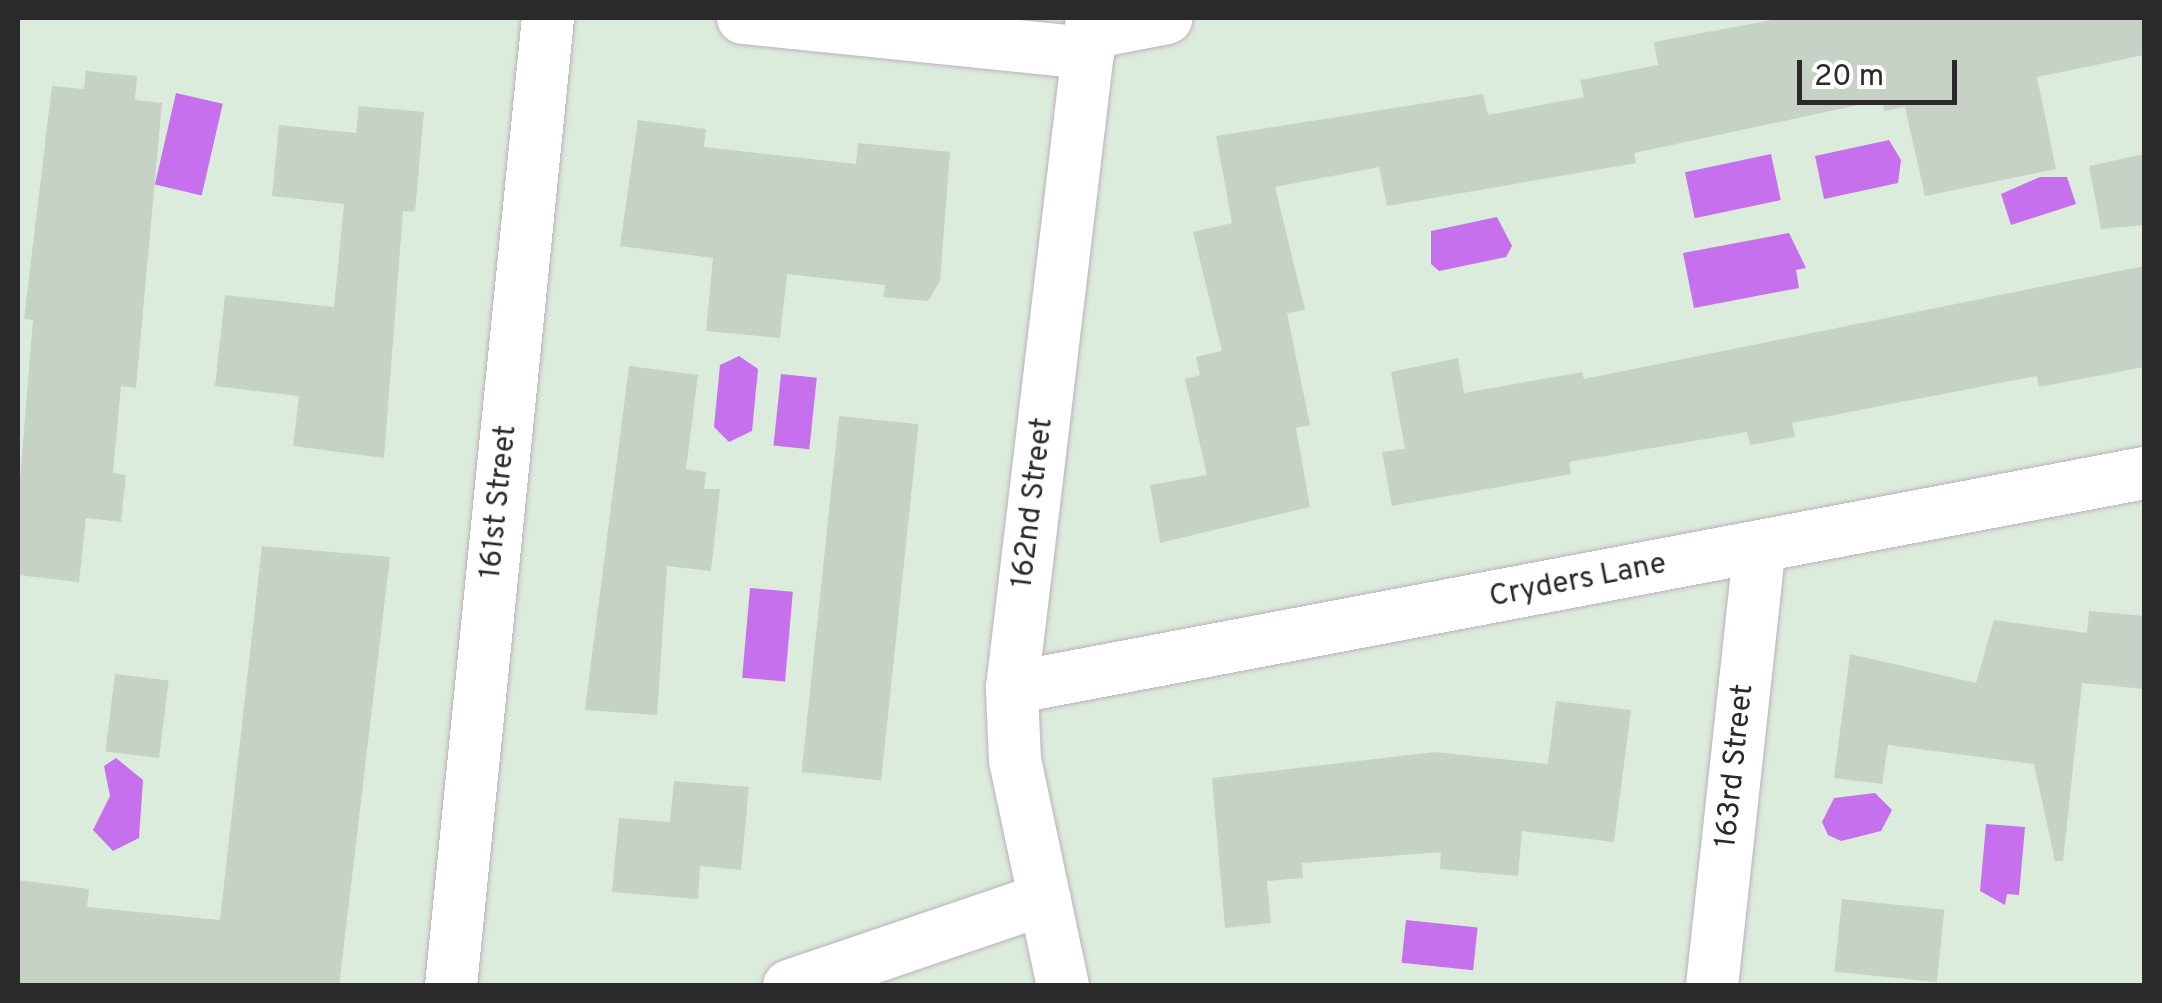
<!DOCTYPE html>
<style>
body{margin:0}
#map{position:relative;width:2162px;height:1003px;overflow:hidden;background:#dcecdc;font-family:Overpass,sans-serif}
div>[style]{position:absolute}
[style*='--x']{left:calc(var(--x)*1px);top:calc(var(--y)*1px);width:calc(var(--w)*1px);rotate:calc(var(--a)*1deg)}
.water>*{inset:0;background:#c670ee;transform-origin:0 0}
.building>*{inset:0;background:#c5d2c5;transform-origin:0 0}
.roads{filter:drop-shadow(0 0 2px #beb0bb) drop-shadow(0 0 2px #beb0bb)}
.minor>*{height:52px;margin:-26px;padding:0 26px;transform-origin:26px;border-radius:26px;background:#fff}
span{translate:-50% -50%;white-space:nowrap;text-align:center;line-height:1.15;-webkit-text-stroke:8px #fff;paint-order:stroke}
.street-label{font-size:30px;color:#2a2a2a}
.frame{position:absolute;inset:0;border:20px solid #2a2a2a;pointer-events:none}
.scale{position:absolute;left:1797px;top:60px;width:160px;height:45px;box-sizing:border-box;border:5px solid #2a2a2a;border-top:0;padding-left:12px;font-size:30px;line-height:35px;white-space:nowrap;color:#2a2a2a;-webkit-text-stroke:8px #fff;paint-order:stroke}
</style>
<div id="map">
<div class="water">
<i style="left:176px;top:93px;width:48px;height:94px;rotate:13deg"></i>
<i style="clip-path:polygon(1889px 140px,1901px 160px,1898px 183px,1824px 199px,1815px 156px)"></i>
<i style="left:1771px;top:154px;width:47px;height:88px;rotate:78deg"></i>
<i style="clip-path:polygon(2040px 177px,2067px 177px,2076px 204px,2011px 225px,2001px 194px)"></i>
<i style="clip-path:polygon(1497px 217px,1512px 246px,1506px 257px,1439px 271px,1431px 264px,1431px 231px)"></i>
<i style="clip-path:polygon(1789px 233px,1806px 268px,1796px 270px,1799px 288px,1694px 308px,1683px 253px)"></i>
<i style="clip-path:polygon(739px 356px,758px 369px,752px 431px,729px 442px,714px 427px,720px 365px)"></i>
<i style="left:781px;top:374px;width:36px;height:72px;rotate:6deg"></i>
<i style="left:750px;top:588px;width:43px;height:90px;rotate:5deg"></i>
<i style="clip-path:polygon(116px 758px,143px 780px,139px 838px,113px 851px,93px 830px,110px 796px,104px 766px)"></i>
<i style="clip-path:polygon(1875px 793px,1892px 810px,1881px 831px,1841px 841px,1828px 835px,1822px 822px,1834px 798px)"></i>
<i style="clip-path:polygon(1986px 824px,2025px 827px,2019px 895px,2007px 894px,2005px 905px,1980px 891px)"></i>
<i style="left:1406px;top:920px;width:72px;height:43px;rotate:6deg"></i>
</div>
<div class="building">
<i style="clip-path:polygon(1782px 18px,2144px 18px,2144px 55px,2037px 77px,2056px 169px,1925px 196px,1905px 107px,1884px 111px,1882px 100px,1634px 153px,1636px 163px,1387px 206px,1379px 167px,1275px 187px,1305px 310px,1287px 313px,1310px 425px,1296px 428px,1310px 507px,1160px 543px,1150px 485px,1207px 475px,1185px 379px,1200px 375px,1196px 357px,1222px 351px,1193px 232px,1232px 223px,1216px 136px,1483px 94px,1488px 115px,1584px 97px,1580px 80px,1658px 65px,1654px 42px)"></i>
<i style="clip-path:polygon(86px 71px,137px 76px,135px 100px,162px 103px,136px 388px,121px 386px,113px 473px,126px 475px,121px 522px,86px 518px,79px 582px,18px 575px,18px 504px,33px 320px,24px 319px,52px 86px,84px 89px)"></i>
<i style="clip-path:polygon(359px 106px,424px 112px,415px 212px,403px 211px,384px 458px,293px 446px,299px 396px,215px 386px,225px 295px,334px 307px,344px 204px,272px 196px,279px 125px,356px 133px)"></i>
<i style="clip-path:polygon(638px 120px,706px 129px,704px 147px,856px 164px,858px 143px,950px 152px,940px 281px,928px 301px,883px 297px,885px 285px,787px 274px,780px 338px,706px 331px,713px 258px,620px 246px)"></i>
<i style="clip-path:polygon(2144px 154px,2144px 225px,2101px 229px,2089px 166px)"></i>
<i style="clip-path:polygon(2144px 266px,2144px 367px,2039px 387px,2037px 376px,1792px 423px,1795px 437px,1750px 445px,1747px 432px,1569px 462px,1571px 474px,1392px 506px,1382px 452px,1405px 449px,1391px 372px,1458px 358px,1464px 393px,1582px 372px,1584px 379px)"></i>
<i style="clip-path:polygon(629px 366px,698px 375px,686px 469px,706px 472px,704px 489px,720px 489px,711px 571px,667px 566px,657px 715px,585px 710px)"></i>
<i style="left:839px;top:416px;width:80px;height:358px;rotate:6deg"></i>
<i style="clip-path:polygon(262px 546px,390px 557px,339px 986px,18px 986px,18px 880px,89px 889px,87px 907px,220px 920px)"></i>
<i style="clip-path:polygon(2089px 611px,2144px 616px,2144px 689px,2082px 683px,2063px 861px,2055px 861px,2034px 764px,1888px 745px,1882px 784px,1834px 778px,1850px 654px,1976px 683px,1994px 620px,2087px 633px)"></i>
<i style="left:115px;top:674px;width:54px;height:78px;rotate:7deg"></i>
<i style="clip-path:polygon(1556px 701px,1631px 710px,1614px 842px,1522px 831px,1518px 876px,1440px 869px,1441px 852px,1302px 863px,1303px 878px,1267px 881px,1271px 923px,1225px 928px,1212px 778px,1435px 752px,1548px 764px)"></i>
<i style="clip-path:polygon(674px 781px,749px 787px,741px 870px,700px 866px,698px 899px,612px 892px,619px 818px,670px 822px)"></i>
<i style="left:1842px;top:899px;width:103px;height:73px;rotate:6deg"></i>
</div>
<div class="roads">
<div class="minor">
<i style="--x:743;--y:18;--w:347;--a:5.8"></i>
<i style="--x:1090;--y:33;--w:78;--a:-11"></i>
<i style="--x:1012;--y:688;--w:1152;--a:-10.75"></i>
<i style="--x:451;--y:986;--w:973;--a:-84.28"></i>
<i style="--x:789;--y:986;--w:270;--a:-18.8"></i>
<i style="--x:1063;--y:986;--w:230;--a:-102"></i>
<i style="--x:1015;--y:761;--w:73;--a:-92.4"></i>
<i style="--x:1012;--y:688;--w:675;--a:-83.19"></i>
<i style="--x:1712;--y:986;--w:442;--a:-83.8"></i>
</div>
</div>
<div class="street-label">
<span style="left:500px;top:502px;rotate:-84deg">161st Street</span>
<span style="left:1034px;top:503px;rotate:-83deg">162nd Street</span>
<span style="left:1578px;top:582px;rotate:-11deg">Cryders Lane</span>
<span style="left:1736px;top:766px;rotate:-84deg">163rd Street</span>
</div>
<div class="frame"></div>
<div class="scale">20 m</div>
</div>
